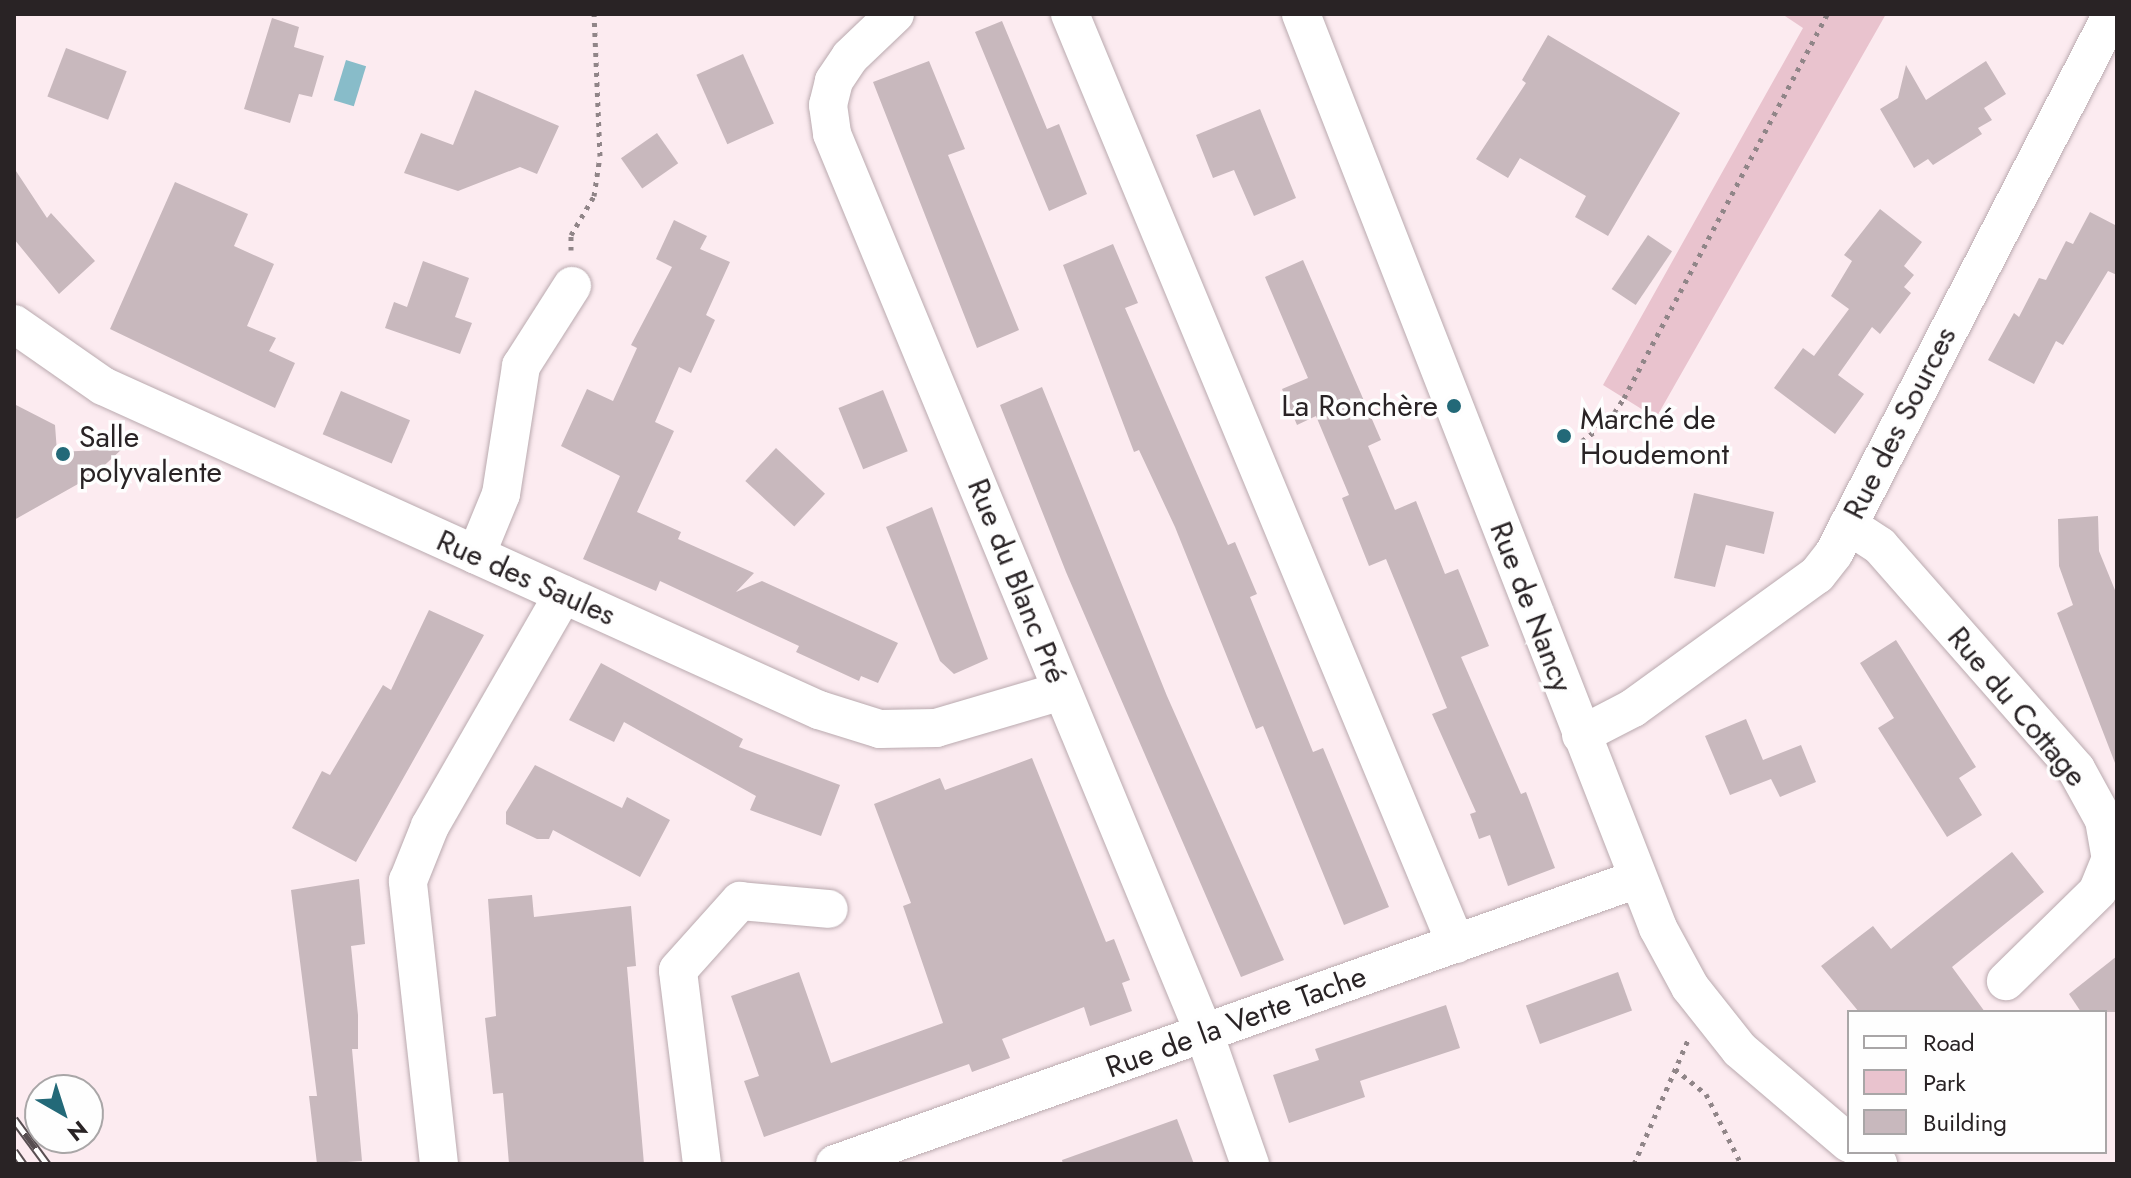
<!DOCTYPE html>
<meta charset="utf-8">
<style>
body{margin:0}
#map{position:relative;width:2131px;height:1178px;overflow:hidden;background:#fcebf0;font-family:Jost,sans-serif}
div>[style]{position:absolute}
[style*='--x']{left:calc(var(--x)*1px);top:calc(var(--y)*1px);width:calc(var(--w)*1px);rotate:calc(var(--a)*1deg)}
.green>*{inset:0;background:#e9c3ce}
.water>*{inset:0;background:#88bcc9;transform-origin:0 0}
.building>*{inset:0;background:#c8b8bd;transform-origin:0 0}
.path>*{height:5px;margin-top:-2.5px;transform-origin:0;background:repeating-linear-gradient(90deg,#908588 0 4px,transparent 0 10px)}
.roads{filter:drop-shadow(0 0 2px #baaaaf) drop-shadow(0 0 2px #baaaaf)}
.minor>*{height:38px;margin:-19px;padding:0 19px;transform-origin:19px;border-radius:19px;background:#fff}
.rail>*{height:9px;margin-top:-4.5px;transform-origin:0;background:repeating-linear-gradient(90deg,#fefefe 0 18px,#584f52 0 36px);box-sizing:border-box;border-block:2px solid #584f52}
.dots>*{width:22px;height:22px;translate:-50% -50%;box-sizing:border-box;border:4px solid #fefefe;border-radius:50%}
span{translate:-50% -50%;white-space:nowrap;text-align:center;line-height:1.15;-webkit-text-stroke:7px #fefefe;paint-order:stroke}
.poi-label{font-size:30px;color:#292325}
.right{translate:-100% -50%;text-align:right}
.left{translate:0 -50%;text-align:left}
.street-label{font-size:30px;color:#292325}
.frame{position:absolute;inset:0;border:16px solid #292325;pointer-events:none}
.legend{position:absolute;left:1847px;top:1010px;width:260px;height:144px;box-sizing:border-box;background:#fefefe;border:2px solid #a9a6a7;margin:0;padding:10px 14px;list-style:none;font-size:24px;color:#292325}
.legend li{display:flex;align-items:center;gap:16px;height:40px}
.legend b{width:40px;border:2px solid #a9a6a7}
.north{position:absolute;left:24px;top:1074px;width:80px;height:80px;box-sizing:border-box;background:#fefefe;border:2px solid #a9a6a7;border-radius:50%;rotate:141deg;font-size:22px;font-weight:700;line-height:32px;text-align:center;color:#292325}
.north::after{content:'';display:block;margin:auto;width:28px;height:36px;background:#236978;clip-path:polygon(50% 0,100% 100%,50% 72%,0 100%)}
</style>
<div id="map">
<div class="green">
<i style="clip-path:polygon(1782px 14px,1886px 14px,1656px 418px,1603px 385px,1803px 28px)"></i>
</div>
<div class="water">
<i style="left:346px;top:60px;width:21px;height:42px;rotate:17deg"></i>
</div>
<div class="building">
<i style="clip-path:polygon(272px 18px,299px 27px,294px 47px,324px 56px,312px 97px,299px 94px,290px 123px,244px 109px)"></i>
<i style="clip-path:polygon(1002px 21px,1047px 129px,1059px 124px,1087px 194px,1049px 211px,975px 32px)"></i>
<i style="clip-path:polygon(1548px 35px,1680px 113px,1608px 236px,1575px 217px,1586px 196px,1520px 158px,1508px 178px,1476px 159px,1526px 83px,1522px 80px)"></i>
<i style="left:66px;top:48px;width:65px;height:52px;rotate:21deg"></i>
<i style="left:743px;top:54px;width:76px;height:51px;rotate:66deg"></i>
<i style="clip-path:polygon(929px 61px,965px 149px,948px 155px,1019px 330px,977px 348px,873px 82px)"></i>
<i style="clip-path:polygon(1986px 61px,2006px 94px,1984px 108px,1992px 120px,1978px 128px,1982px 134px,1933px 165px,1928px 159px,1914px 168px,1880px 109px,1898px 98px,1906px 65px,1926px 100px)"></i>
<i style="clip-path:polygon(475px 90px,559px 126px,537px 174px,520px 167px,458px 191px,404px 173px,421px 133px,453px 145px)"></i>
<i style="clip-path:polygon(1260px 109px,1296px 198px,1254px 216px,1234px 170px,1213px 178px,1196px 135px)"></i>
<i style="left:657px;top:133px;width:37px;height:44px;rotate:55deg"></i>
<i style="clip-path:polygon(14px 168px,47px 218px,51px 213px,95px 261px,59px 294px,14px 239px)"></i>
<i style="clip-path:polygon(175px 182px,248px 214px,234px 246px,274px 264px,247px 326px,276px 338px,269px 351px,295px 363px,275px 408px,110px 329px)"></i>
<i style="clip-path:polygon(1880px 209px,1922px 242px,1904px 266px,1914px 275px,1904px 287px,1911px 293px,1880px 334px,1872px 327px,1838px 375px,1864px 394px,1835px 434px,1774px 388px,1803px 348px,1814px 356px,1849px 309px,1831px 296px,1852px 261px,1844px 255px)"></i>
<i style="clip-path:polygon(2090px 212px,2117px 226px,2117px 275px,2108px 271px,2063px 345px,2056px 341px,2034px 384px,1988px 360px,2014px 313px,2019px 317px,2039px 278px,2046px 280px,2066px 241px,2073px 244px)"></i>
<i style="clip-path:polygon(674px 220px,707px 236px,700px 249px,730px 262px,706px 315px,715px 320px,691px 373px,679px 367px,655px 422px,674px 431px,637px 512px,681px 532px,678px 539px,754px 573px,736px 592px,762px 581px,898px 643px,878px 683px,861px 676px,859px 681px,796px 652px,799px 646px,660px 581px,656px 591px,583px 559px,620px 476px,561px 446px,587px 389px,613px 401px,637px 348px,631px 345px,672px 267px,656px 259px)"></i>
<i style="left:1648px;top:235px;width:29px;height:65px;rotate:34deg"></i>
<i style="clip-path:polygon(1113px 244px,1138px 303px,1125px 308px,1228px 545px,1235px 542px,1257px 594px,1250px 597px,1313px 752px,1323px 748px,1389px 907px,1344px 925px,1263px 726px,1256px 729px,1175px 527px,1139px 450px,1134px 452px,1063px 265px)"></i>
<i style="clip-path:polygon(1303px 260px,1381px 440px,1368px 446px,1395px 510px,1416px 501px,1445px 574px,1458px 569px,1489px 646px,1461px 657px,1521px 794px,1526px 792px,1555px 868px,1508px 886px,1490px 835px,1479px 839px,1470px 814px,1476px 812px,1432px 714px,1447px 708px,1386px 559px,1369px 566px,1342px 498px,1349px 495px,1316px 416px,1297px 425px,1282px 389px,1308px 378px,1265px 277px)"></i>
<i style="clip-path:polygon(423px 261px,469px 278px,455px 317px,472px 323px,460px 354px,385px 328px,394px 302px,407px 307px)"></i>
<i style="clip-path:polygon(1042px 387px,1167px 696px,1284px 960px,1241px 977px,1066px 572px,1000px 405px)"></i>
<i style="left:883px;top:390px;width:66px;height:48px;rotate:68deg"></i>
<i style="left:341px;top:391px;width:75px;height:47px;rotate:23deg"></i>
<i style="clip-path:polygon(14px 404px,55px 425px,57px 452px,122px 449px,94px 475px,14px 520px)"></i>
<i style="left:776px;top:448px;width:67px;height:45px;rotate:43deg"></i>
<i style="clip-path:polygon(1694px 493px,1774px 512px,1764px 554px,1726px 545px,1715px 587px,1674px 578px)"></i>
<i style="clip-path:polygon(932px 507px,988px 659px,954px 674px,940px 661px,886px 527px)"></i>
<i style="clip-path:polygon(2098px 516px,2099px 551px,2117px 595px,2115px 763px,2057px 613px,2073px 605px,2059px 566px,2058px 519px)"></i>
<i style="clip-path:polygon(429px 610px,484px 635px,356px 862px,292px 828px,322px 771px,330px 775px,383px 685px,391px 690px)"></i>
<i style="clip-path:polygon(1896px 640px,1976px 767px,1959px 778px,1982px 815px,1947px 837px,1878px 728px,1894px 718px,1860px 663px)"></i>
<i style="clip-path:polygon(601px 663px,743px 739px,739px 747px,840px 785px,821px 836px,750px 810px,756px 796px,624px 722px,614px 742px,569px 720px)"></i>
<i style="clip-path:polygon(1746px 719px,1763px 760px,1801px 745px,1816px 782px,1780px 797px,1771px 779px,1730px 795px,1705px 736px)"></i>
<i style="clip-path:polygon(1032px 758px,1106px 942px,1114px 939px,1130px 980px,1122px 983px,1132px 1011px,1090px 1026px,1084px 1007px,1002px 1039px,1010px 1058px,972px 1072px,969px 1064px,764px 1137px,744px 1081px,759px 1076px,731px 996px,799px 972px,831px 1063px,943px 1023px,903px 906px,911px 903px,874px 804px,940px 778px,945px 790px)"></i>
<i style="clip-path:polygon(535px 765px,622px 808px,627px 797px,670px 820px,640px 877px,553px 830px,549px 839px,537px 839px,506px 824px,506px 812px)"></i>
<i style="clip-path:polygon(2012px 852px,2044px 892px,1952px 967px,1985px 1012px,1859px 1012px,1821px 966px,1873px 926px,1891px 949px)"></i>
<i style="clip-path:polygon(359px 879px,365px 944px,351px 946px,358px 1015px,358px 1049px,352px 1049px,362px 1161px,317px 1164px,309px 1096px,317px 1096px,291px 890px)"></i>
<i style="clip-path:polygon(532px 895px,534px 917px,631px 906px,636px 966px,627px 967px,644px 1164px,509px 1164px,503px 1093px,493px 1094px,485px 1018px,496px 1016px,488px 899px)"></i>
<i style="clip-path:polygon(2117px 956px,2117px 1012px,2081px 1012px,2069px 994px)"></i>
<i style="left:1618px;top:972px;width:41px;height:98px;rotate:70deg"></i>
<i style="clip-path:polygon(1446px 1005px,1460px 1048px,1360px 1081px,1365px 1097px,1289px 1123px,1273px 1075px,1319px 1060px,1315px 1049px)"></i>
<i style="clip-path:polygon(1177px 1119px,1194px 1164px,1063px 1164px,1062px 1160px)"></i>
</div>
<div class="path">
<i style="--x:571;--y:250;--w:15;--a:-90"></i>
<i style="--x:571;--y:235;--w:45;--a:-59.5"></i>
<i style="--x:594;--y:196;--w:40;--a:-81.5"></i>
<i style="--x:600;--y:156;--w:142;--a:-92.4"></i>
<i style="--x:1582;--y:441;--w:34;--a:-37"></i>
<i style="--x:1609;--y:421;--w:27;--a:-57"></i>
<i style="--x:1624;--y:398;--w:434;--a:-62.1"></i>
<i style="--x:1675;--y:1069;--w:40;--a:39"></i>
<i style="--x:1706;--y:1094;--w:78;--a:63.4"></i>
<i style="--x:1634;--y:1164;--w:135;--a:-66.5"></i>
</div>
<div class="roads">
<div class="minor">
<i style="--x:895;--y:14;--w:62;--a:136.3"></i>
<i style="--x:850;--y:57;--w:29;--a:124"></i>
<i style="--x:834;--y:81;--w:25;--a:104"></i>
<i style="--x:828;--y:105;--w:29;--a:82"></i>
<i style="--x:832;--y:134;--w:973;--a:67.52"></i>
<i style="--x:1204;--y:1033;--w:139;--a:70.7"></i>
<i style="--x:1070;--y:14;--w:1007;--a:67.46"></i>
<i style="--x:1301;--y:14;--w:981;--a:68.66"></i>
<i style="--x:1658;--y:928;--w:67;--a:61.5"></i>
<i style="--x:1690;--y:987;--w:80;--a:51.6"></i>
<i style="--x:1740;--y:1050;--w:143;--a:40.5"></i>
<i style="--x:14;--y:324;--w:108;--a:34.9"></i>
<i style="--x:103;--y:386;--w:786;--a:24.35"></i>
<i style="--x:819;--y:710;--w:64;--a:17.3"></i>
<i style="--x:880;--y:729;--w:56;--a:-1"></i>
<i style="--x:936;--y:728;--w:131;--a:-16.4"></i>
<i style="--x:1848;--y:525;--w:38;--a:33"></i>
<i style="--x:1880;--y:546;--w:297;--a:48.7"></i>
<i style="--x:2076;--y:769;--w:58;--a:61.2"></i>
<i style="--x:2104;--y:820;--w:39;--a:80"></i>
<i style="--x:2111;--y:858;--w:35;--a:112"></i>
<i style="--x:2098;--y:891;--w:129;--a:135.6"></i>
<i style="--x:476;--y:555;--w:66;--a:-67.7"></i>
<i style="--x:501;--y:494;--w:130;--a:-81.1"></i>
<i style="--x:521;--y:366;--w:95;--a:-57.5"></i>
<i style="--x:1581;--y:735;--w:59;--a:-27.4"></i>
<i style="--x:1633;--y:708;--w:227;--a:-35.9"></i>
<i style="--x:1817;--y:575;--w:28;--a:-52"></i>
<i style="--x:1834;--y:553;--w:606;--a:-62.72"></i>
<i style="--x:1861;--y:1152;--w:21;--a:35"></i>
<i style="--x:439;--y:1164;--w:285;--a:-96.3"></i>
<i style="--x:408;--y:881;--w:59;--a:-68.2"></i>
<i style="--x:430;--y:826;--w:267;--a:-60.1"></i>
<i style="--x:702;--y:1164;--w:195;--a:-97.1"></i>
<i style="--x:678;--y:970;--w:93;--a:-48.1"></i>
<i style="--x:740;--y:901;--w:89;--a:5.1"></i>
<i style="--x:835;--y:1164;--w:851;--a:-19.56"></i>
</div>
</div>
<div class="rail">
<i style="--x:14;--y:1119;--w:56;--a:53.7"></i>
<i style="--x:14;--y:1151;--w:16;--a:55"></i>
</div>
<div class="dots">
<i style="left:1454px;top:406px;background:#236978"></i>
<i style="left:1564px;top:436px;background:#236978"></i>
<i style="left:63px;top:454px;background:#236978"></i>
</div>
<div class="poi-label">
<span class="right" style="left:1438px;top:406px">La Ronchère</span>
<span class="left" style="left:1580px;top:436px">Marché de<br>Houdemont</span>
<span class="left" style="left:79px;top:454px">Salle<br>polyvalente</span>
</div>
<div class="street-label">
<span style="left:1900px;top:423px;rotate:-63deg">Rue des Sources</span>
<span style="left:526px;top:578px;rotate:24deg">Rue des Saules</span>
<span style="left:1017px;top:581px;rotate:68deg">Rue du Blanc Pré</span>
<span style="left:1531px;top:607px;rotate:69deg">Rue de Nancy</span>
<span style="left:2017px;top:707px;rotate:50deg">Rue du Cottage</span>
<span style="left:1236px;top:1022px;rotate:-20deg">Rue de la Verte Tache</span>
</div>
<div class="frame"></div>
<ul class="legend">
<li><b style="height:10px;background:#fff"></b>Road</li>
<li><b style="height:22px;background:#e9c3ce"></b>Park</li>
<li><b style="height:22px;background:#c8b8bd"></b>Building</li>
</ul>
<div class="north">N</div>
</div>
